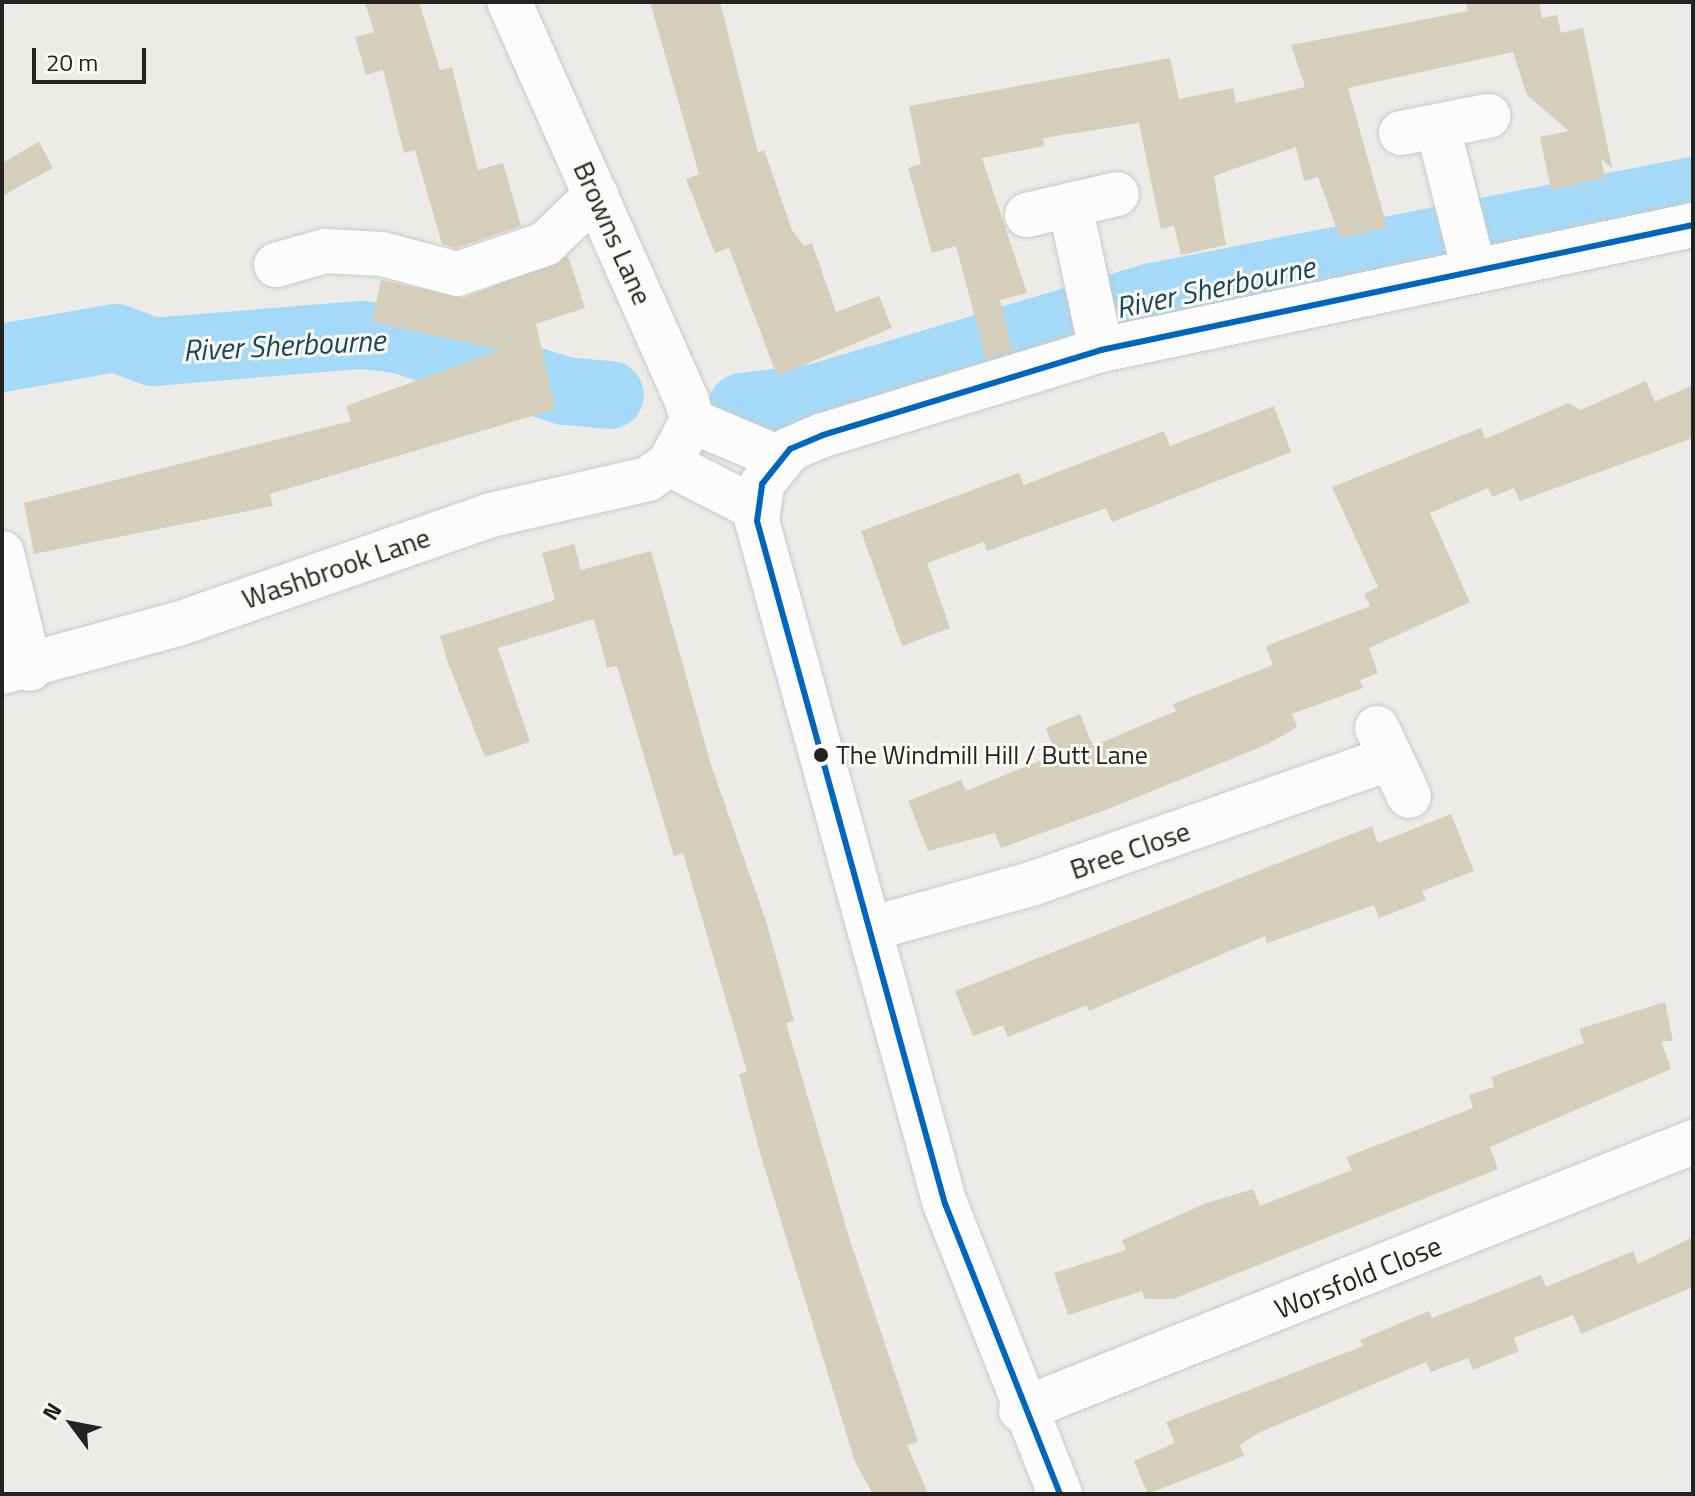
<!DOCTYPE html>
<style>
body{margin:0}
#map{position:relative;width:1695px;height:1496px;overflow:hidden;background:#edebe8;font-family:"Titillium Web",sans-serif}
div>[style]{position:absolute}
[style*='--x']{left:calc(var(--x)*1px);top:calc(var(--y)*1px);width:calc(var(--w)*1px);rotate:calc(var(--a)*1deg)}
.river>*{height:68px;margin:-34px;padding:0 34px;transform-origin:34px;border-radius:34px;background:#a4daf7}
.building>*{inset:0;background:#d4ceba}
.roads{filter:drop-shadow(0 0 2px #cbc9c7) drop-shadow(0 0 2px #cbc9c7)}
.minor>*{height:44px;margin:-22px;padding:0 22px;transform-origin:22px;border-radius:22px;background:#fcfcfc}
.bus-1>*{height:6px;margin:-3px;padding:0 3px;transform-origin:3px;border-radius:3px;background:#0065bd}
.dots>*{width:22px;height:22px;translate:-50% -50%;box-sizing:border-box;border:4px solid #fbfaf4;border-radius:50%}
span{translate:-50% -50%;white-space:nowrap;text-align:center;line-height:1.15;-webkit-text-stroke:6px #fbfaf4;paint-order:stroke}
.bus-label{font-size:26px;color:#242321}
.left{translate:0 -50%;text-align:left}
.street-label{font-size:28px;color:#242321}
.water-label{font-size:30px;color:#1b475d;font-style:italic}
.frame{position:absolute;inset:0;border:4px solid #242321;pointer-events:none}
.north{position:absolute;left:32px;top:1384px;width:80px;height:80px;-webkit-text-stroke:6px #fbfaf4;paint-order:stroke;rotate:302deg;font-size:22px;font-weight:700;line-height:32px;text-align:center;color:#242321}
.north::after{content:'';display:block;margin:auto;width:28px;height:36px;background:#242321;clip-path:polygon(50% 0,100% 100%,50% 72%,0 100%)}
.scale{position:absolute;left:32px;top:48px;width:114px;height:36px;box-sizing:border-box;border:4px solid #242321;border-top:0;padding-left:10px;font-size:24px;line-height:28px;white-space:nowrap;color:#242321;-webkit-text-stroke:6px #fbfaf4;paint-order:stroke}
</style>
<div id="map">
<div class="river">
<i style="--x:2;--y:358;--w:116;--a:-10"></i>
<i style="--x:116;--y:338;--w:40;--a:21"></i>
<i style="--x:153;--y:352;--w:209;--a:-4.7"></i>
<i style="--x:361;--y:335;--w:37;--a:6"></i>
<i style="--x:398;--y:339;--w:175;--a:17.3"></i>
<i style="--x:565;--y:391;--w:45;--a:5.1"></i>
<i style="--x:742;--y:407;--w:75;--a:-6.9"></i>
<i style="--x:816;--y:398;--w:352;--a:-16.7"></i>
<i style="--x:1153;--y:297;--w:550;--a:-11.11"></i>
</div>
<div class="building">
<i style="clip-path:polygon(365px 2px,419px 2px,440px 70px,452px 67px,478px 170px,503px 163px,521px 226px,456px 248px,442px 244px,415px 150px,404px 153px,383px 70px,366px 75px,355px 37px,374px 32px)"></i>
<i style="clip-path:polygon(650px 2px,720px 2px,758px 153px,764px 150px,792px 230px,804px 246px,812px 243px,836px 312px,879px 296px,892px 328px,777px 376px,729px 248px,715px 253px,686px 179px,699px 174px)"></i>
<i style="clip-path:polygon(1466px 2px,1539px 2px,1542px 18px,1557px 15px,1561px 33px,1583px 28px,1612px 168px,1601px 159px,1605px 178px,1551px 190px,1540px 137px,1569px 131px,1527px 95px,1513px 52px,1348px 88px,1387px 227px,1340px 238px,1318px 177px,1304px 181px,1296px 147px,1214px 176px,1226px 245px,1181px 255px,1174px 226px,1161px 229px,1139px 123px,1043px 138px,1044px 146px,982px 158px,1027px 293px,1000px 300px,1012px 351px,986px 359px,956px 246px,932px 253px,908px 168px,921px 164px,909px 106px,1170px 58px,1179px 99px,1233px 88px,1236px 103px,1305px 87px,1291px 45px,1468px 11px)"></i>
<i style="clip-path:polygon(39px 142px,53px 168px,2px 196px,2px 163px)"></i>
<i style="clip-path:polygon(568px 256px,585px 308px,536px 324px,555px 409px,270px 494px,273px 506px,34px 554px,24px 503px,351px 421px,346px 406px,502px 350px,372px 322px,381px 280px,464px 298px)"></i>
<i style="clip-path:polygon(1646px 381px,1655px 402px,1693px 385px,1693px 438px,1520px 501px,1514px 488px,1492px 497px,1488px 488px,1430px 513px,1470px 602px,1369px 648px,1378px 673px,1360px 680px,1363px 688px,1292px 714px,1297px 727px,1268px 744px,1108px 809px,1001px 848px,995px 833px,928px 851px,908px 801px,961px 780px,966px 791px,1056px 754px,1046px 728px,1080px 714px,1093px 746px,1176px 711px,1173px 704px,1273px 665px,1266px 646px,1370px 606px,1364px 594px,1378px 587px,1332px 487px,1481px 428px,1485px 439px,1568px 403px,1581px 410px)"></i>
<i style="clip-path:polygon(1274px 406px,1291px 452px,1112px 522px,1106px 508px,987px 551px,984px 542px,927px 563px,950px 628px,902px 646px,861px 531px,1019px 473px,1024px 485px,1164px 431px,1170px 446px)"></i>
<i style="clip-path:polygon(574px 544px,581px 570px,651px 551px,711px 765px,766px 921px,794px 1021px,786px 1023px,849px 1237px,918px 1442px,907px 1445px,928px 1494px,873px 1494px,855px 1462px,761px 1156px,739px 1074px,747px 1072px,683px 853px,674px 856px,617px 666px,607px 668px,594px 619px,498px 648px,530px 742px,485px 757px,448px 663px,440px 636px,555px 600px,542px 553px)"></i>
<i style="clip-path:polygon(1451px 814px,1474px 871px,1422px 891px,1426px 900px,1379px 918px,1374px 905px,1267px 943px,1265px 936px,1089px 1011px,1087px 1005px,1008px 1037px,1003px 1025px,973px 1036px,955px 991px,1372px 826px,1378px 843px)"></i>
<i style="clip-path:polygon(1665px 1002px,1673px 1041px,1661px 1041px,1671px 1069px,1490px 1147px,1498px 1169px,1173px 1299px,1145px 1299px,1142px 1291px,1068px 1315px,1054px 1273px,1126px 1250px,1122px 1240px,1207px 1203px,1253px 1189px,1260px 1206px,1352px 1170px,1346px 1157px,1473px 1108px,1469px 1095px,1494px 1087px,1491px 1077px,1584px 1043px,1579px 1029px)"></i>
<i style="clip-path:polygon(1693px 1237px,1693px 1287px,1581px 1334px,1573px 1315px,1514px 1338px,1519px 1351px,1473px 1370px,1468px 1358px,1431px 1372px,1426px 1362px,1258px 1433px,1240px 1445px,1244px 1456px,1148px 1494px,1134px 1461px,1175px 1443px,1166px 1422px,1363px 1346px,1360px 1340px,1429px 1311px,1432px 1318px,1541px 1275px,1546px 1287px,1633px 1251px,1638px 1264px)"></i>
</div>
<div class="roads">
<div class="minor">
<i style="--x:1438;--y:128;--w:146;--a:75.8"></i>
<i style="--x:1401;--y:133;--w:89;--a:-11.1"></i>
<i style="--x:1070;--y:205;--w:148;--a:77.9"></i>
<i style="--x:1027;--y:215;--w:92;--a:-13.1"></i>
<i style="--x:276;--y:265;--w:51;--a:-15.9"></i>
<i style="--x:325;--y:251;--w:57;--a:3"></i>
<i style="--x:382;--y:254;--w:78;--a:14.9"></i>
<i style="--x:457;--y:274;--w:93;--a:-18.8"></i>
<i style="--x:545;--y:244;--w:71;--a:-43.9"></i>
<i style="--x:692;--y:421;--w:95;--a:23"></i>
<i style="--x:669;--y:464;--w:99;--a:27.1"></i>
<i style="--x:2;--y:553;--w:119;--a:76.4"></i>
<i style="--x:2;--y:672;--w:182;--a:-15.3"></i>
<i style="--x:178;--y:624;--w:331;--a:-19.2"></i>
<i style="--x:491;--y:515;--w:161;--a:-12.9"></i>
<i style="--x:648;--y:479;--w:26;--a:-36"></i>
<i style="--x:669;--y:464;--w:49;--a:-61.9"></i>
<i style="--x:692;--y:421;--w:21;--a:-104"></i>
<i style="--x:687;--y:401;--w:437;--a:-114"></i>
<i style="--x:1377;--y:728;--w:75;--a:64.8"></i>
<i style="--x:870;--y:929;--w:167;--a:-15.6"></i>
<i style="--x:1031;--y:884;--w:376;--a:-19.3"></i>
<i style="--x:1021;--y:1410;--w:723;--a:-21.74"></i>
<i style="--x:1060;--y:1494;--w:312;--a:-111.6"></i>
<i style="--x:945;--y:1204;--w:708;--a:-105.39"></i>
<i style="--x:757;--y:521;--w:37;--a:-82"></i>
<i style="--x:762;--y:484;--w:45;--a:-51.3"></i>
<i style="--x:790;--y:449;--w:36;--a:-23"></i>
<i style="--x:823;--y:435;--w:291;--a:-17"></i>
<i style="--x:1101;--y:350;--w:605;--a:-11.92"></i>
</div>
</div>
<div class="bus-1">
<i style="--x:1060;--y:1494;--w:312;--a:-111.6"></i>
<i style="--x:945;--y:1204;--w:708;--a:-105.39"></i>
<i style="--x:757;--y:521;--w:37;--a:-82"></i>
<i style="--x:762;--y:484;--w:45;--a:-51.3"></i>
<i style="--x:790;--y:449;--w:36;--a:-23"></i>
<i style="--x:823;--y:435;--w:291;--a:-17"></i>
<i style="--x:1101;--y:350;--w:605;--a:-11.92"></i>
</div>
<div class="dots">
<i style="left:821px;top:755px;background:#242321"></i>
</div>
<div class="bus-label">
<span class="left" style="left:836px;top:755px">The Windmill Hill / Butt Lane</span>
</div>
<div class="street-label">
<span style="left:613px;top:233px;rotate:66deg">Browns Lane</span>
<span style="left:336px;top:568px;rotate:-19deg">Washbrook Lane</span>
<span style="left:1130px;top:850px;rotate:-19deg">Bree Close</span>
<span style="left:1358px;top:1277px;rotate:-22deg">Worsfold Close</span>
</div>
<div class="water-label">
<span style="left:1215px;top:287px;rotate:-12deg">River Sherbourne</span>
<span style="left:284px;top:345px;rotate:-3deg">River Sherbourne</span>
</div>
<div class="frame"></div>
<div class="north">N</div>
<div class="scale">20 m</div>
</div>
